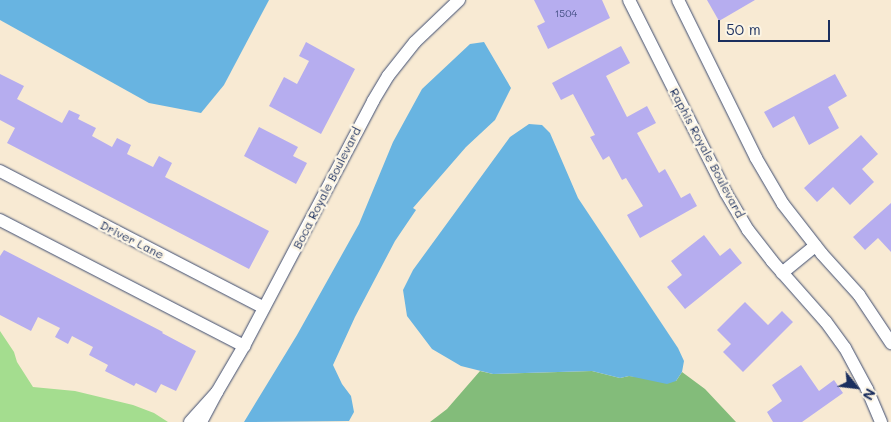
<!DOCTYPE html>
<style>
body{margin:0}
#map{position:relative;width:891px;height:422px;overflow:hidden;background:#f8ead3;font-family:Mali,sans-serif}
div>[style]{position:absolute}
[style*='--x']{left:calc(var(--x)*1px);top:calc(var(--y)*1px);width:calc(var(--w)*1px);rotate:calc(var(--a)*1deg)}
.green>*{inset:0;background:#a4dd8f}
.forest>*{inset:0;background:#83bc7a}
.water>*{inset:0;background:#68b4e1}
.building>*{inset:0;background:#b6adef}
.roads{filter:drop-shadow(0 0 1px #3c4b70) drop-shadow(0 0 1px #3c4b70)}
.street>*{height:12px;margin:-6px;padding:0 6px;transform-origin:6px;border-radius:6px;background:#fff}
span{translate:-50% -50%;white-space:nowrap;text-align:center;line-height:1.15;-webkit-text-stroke:5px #fcf5e5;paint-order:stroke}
.number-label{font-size:10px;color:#424e82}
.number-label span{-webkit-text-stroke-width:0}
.street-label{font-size:12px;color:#1b2f5e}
.north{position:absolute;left:831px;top:362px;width:50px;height:50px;-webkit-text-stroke:4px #fcf5e5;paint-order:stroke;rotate:119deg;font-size:14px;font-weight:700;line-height:20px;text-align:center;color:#1b2f5e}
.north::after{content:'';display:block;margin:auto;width:18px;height:22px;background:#1b2f5e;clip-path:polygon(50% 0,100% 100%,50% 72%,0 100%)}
.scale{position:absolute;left:718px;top:20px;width:112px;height:22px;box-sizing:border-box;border:2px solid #1b2f5e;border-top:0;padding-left:6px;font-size:15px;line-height:18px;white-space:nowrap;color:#1b2f5e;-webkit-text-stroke:4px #fcf5e5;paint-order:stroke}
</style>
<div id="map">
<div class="green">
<i style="clip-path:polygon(0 331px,14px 352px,17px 362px,33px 387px,75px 391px,133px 405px,154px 413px,168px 422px,0 422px)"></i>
</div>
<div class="forest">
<i style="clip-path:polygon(480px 371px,493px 374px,592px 371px,620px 378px,629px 376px,676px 381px,682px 372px,705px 389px,736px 422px,430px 422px,447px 409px)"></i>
</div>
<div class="water">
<i style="clip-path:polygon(0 0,269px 0,224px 85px,201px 113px,149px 103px,0 20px)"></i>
<i style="clip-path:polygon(484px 42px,511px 88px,495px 120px,466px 147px,413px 208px,416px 210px,395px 241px,355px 317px,333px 365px,342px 384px,351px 396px,354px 412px,349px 421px,244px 422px,297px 335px,359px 224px,393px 142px,422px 89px,470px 44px)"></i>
<i style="clip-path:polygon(529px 124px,542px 125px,550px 133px,578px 198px,678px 348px,684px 361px,682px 372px,676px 381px,667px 384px,629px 376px,620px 378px,592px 371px,493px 374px,461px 366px,432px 349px,407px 316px,403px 290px,413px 270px,510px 137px)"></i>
</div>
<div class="building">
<i style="clip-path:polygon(534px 0,602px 0,610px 18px,548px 49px,537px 26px,545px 22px)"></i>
<i style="clip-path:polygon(707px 0,755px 0,719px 21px)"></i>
<i style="clip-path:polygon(306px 42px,355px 69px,321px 134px,269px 106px,284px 77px,297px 84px,309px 61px,299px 56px)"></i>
<i style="clip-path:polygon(621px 46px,630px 63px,606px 76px,627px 117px,647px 106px,656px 123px,637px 133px,659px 173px,665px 169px,681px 198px,690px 193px,697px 206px,640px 238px,627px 215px,643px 206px,626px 178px,622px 180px,609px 156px,603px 160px,590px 137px,595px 135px,573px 94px,561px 100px,552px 83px)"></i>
<i style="clip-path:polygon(0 74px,24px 86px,17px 99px,62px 123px,69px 110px,80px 115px,78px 119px,96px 128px,92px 136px,112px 147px,117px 138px,131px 145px,127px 154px,153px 167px,159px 156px,172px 163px,165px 177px,269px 231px,249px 269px,7px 143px,15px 128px,0 120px)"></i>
<i style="clip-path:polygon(835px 74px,847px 96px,828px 107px,839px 128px,809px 145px,794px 116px,773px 128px,764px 112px)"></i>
<i style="clip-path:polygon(259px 127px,298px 147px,293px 156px,307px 163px,296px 184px,244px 156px)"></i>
<i style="clip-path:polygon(861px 135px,878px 154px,862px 169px,874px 182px,850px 205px,833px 187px,817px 202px,804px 188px)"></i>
<i style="clip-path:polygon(891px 203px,891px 252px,878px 238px,865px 250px,853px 237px)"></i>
<i style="clip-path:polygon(704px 235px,720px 256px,730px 248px,742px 263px,685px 309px,667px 287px,682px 275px,671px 261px)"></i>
<i style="clip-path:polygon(4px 250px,163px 332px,162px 333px,196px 351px,176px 391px,161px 384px,156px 393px,136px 383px,134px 386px,105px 371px,108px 365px,89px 355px,93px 347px,72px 336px,68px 344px,55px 337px,60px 328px,38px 317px,31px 331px,0 315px,0 256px)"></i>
<i style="clip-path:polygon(745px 302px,768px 325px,782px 311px,793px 322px,743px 372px,723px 352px,731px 344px,717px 330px)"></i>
<i style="clip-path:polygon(801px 365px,819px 391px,834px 380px,843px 393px,802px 422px,773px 422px,767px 412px,782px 401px,772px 385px)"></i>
</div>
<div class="roads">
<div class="street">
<i style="--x:629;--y:0;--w:216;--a:63.3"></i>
<i style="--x:726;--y:193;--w:43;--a:59.3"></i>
<i style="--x:748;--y:230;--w:39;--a:52"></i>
<i style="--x:772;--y:261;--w:81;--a:48.5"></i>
<i style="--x:826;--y:322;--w:32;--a:54"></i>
<i style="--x:845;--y:348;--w:47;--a:61.8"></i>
<i style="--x:867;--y:389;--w:36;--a:67"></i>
<i style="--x:678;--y:0;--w:176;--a:63.7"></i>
<i style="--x:756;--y:158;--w:53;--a:59.6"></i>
<i style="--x:783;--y:204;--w:63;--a:52"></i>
<i style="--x:822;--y:254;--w:55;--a:47.9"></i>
<i style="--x:859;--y:295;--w:58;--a:56.3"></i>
<i style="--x:0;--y:171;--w:297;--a:27.4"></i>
<i style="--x:0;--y:220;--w:275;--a:27.3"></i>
<i style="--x:782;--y:273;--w:43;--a:-39.3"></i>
<i style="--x:217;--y:392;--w:53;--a:-59.6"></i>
<i style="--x:244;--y:346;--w:277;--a:-62.2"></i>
<i style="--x:373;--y:101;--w:29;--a:-59"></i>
<i style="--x:388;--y:76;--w:43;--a:-51.5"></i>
<i style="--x:415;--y:42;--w:61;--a:-43.7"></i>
<i style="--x:190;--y:422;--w:40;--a:-48"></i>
<i style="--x:217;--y:392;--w:34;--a:118"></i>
</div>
</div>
<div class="number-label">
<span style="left:566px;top:14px">1504</span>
</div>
<div class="street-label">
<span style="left:707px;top:153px;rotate:62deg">Raphis Royale Boulevard</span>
<span style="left:327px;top:188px;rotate:-63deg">Boca Royale Boulevard</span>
<span style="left:132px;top:240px;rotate:27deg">Driver Lane</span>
</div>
<div class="north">N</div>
<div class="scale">50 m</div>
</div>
